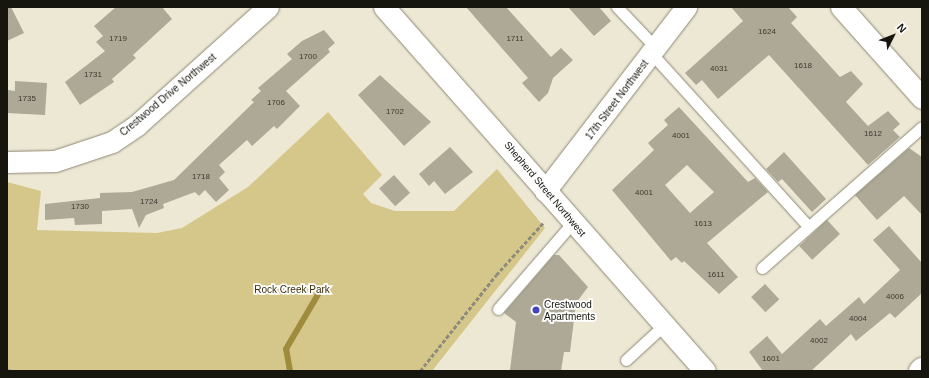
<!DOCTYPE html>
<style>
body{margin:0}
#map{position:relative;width:929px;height:378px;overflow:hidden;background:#ede8d4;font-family:Arial,sans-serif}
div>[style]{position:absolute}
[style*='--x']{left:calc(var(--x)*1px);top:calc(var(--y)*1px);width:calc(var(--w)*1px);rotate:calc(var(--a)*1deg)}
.green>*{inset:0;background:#d5c78a}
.stream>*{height:6px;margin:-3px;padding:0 3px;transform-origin:3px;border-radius:3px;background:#9e8b3b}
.building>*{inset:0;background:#ada996;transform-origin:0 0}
.path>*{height:2.5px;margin-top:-1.25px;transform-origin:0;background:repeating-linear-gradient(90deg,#8e8b7d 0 4px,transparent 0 6px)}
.roads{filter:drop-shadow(0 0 1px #8c8875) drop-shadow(0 0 1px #8c8875)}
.lane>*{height:11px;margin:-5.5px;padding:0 5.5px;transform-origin:5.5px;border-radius:5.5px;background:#fff}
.street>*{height:21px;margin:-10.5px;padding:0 10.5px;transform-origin:10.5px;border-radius:10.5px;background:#fff}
.primary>*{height:22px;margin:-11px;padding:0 11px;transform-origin:11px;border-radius:11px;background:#fff}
.dots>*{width:11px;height:11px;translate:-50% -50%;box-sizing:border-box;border:2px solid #fff;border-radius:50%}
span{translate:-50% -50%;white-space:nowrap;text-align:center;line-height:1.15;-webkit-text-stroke:3.5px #fff;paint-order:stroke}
.number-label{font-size:8px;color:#3c3a30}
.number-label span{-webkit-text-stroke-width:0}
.street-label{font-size:10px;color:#16150e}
.park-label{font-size:10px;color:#372e0a}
.poi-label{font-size:10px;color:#16150e}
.left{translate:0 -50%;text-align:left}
.frame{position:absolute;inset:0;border:8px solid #16150e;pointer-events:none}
.north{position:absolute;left:873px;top:16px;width:40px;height:40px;-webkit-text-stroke:3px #fff;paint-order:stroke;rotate:48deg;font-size:11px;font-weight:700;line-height:16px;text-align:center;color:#16150e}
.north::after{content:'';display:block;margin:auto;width:14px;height:18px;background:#16150e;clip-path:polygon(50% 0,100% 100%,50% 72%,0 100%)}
</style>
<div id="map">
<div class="green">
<i style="clip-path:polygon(328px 112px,382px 175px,363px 194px,371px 203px,395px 211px,454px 211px,497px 169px,545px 228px,432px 371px,7px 371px,7px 182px,41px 191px,37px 230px,157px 233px,182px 228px,248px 187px)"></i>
</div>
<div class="stream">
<i style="--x:290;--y:371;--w:22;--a:-100"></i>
<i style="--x:286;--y:349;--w:67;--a:-59.6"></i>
</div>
<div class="building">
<i style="clip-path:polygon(7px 7px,11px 7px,24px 33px,7px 41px)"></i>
<i style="clip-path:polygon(116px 7px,162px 7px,172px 19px,133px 55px,136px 58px,112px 79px,114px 82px,80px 105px,65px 82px,105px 51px,96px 42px,103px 36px,94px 26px)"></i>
<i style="clip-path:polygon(466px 7px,506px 7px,551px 57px,561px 48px,573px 60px,553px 78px,548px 93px,539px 102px,522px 83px,528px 78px)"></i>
<i style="clip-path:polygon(568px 7px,599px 7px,611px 21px,594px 36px)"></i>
<i style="clip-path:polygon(731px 7px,788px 7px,797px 17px,791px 23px,840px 77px,851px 71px,863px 84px,846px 102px,868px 126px,888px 111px,900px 124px,893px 130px,900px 137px,868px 165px,769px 55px,718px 99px,702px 80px,696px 85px,685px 73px,743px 21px)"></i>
<i style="clip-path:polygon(324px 30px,335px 43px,328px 49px,330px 52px,286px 91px,300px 106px,277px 129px,274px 126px,252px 146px,247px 140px,219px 165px,225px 172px,219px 178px,229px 190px,216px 202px,205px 190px,199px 196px,195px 192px,163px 204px,164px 208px,146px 215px,139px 228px,132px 209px,102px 211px,102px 224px,75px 225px,74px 218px,45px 220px,45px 204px,100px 198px,100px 193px,132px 192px,174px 180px,254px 102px,251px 100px,261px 91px,258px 88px,292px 59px,287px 54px,302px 41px)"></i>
<i style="clip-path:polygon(380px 75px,431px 122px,404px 146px,358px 95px)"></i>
<i style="clip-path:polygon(15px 81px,47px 83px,45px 115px,7px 113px,8px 90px,15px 91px)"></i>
<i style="clip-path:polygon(evenodd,679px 107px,748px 182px,755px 178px,768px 192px,707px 243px,738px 277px,719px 294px,684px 261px,682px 263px,676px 257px,671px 261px,612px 190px,654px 150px,648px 143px,668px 125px,664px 120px,679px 107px,687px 165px,714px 192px,690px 213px,665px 185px,687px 165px)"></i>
<i style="clip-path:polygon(450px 147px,473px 172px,445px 194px,434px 181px,429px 186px,419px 174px)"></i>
<i style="clip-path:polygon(909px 148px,922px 157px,922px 215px,904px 196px,877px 220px,855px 195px)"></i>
<i style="clip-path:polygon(784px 152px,826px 199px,812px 212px,782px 179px,778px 182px,766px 169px)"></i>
<i style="left:394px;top:175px;width:24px;height:20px;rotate:48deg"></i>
<i style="left:827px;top:220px;width:19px;height:38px;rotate:47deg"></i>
<i style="clip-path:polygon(889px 226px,922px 263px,922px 293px,895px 318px,890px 313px,856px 341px,851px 334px,811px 371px,763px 371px,749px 352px,767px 336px,782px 354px,820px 319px,826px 326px,859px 297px,864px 304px,900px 270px,873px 240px)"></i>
<i style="clip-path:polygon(554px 255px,559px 255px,588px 287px,576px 303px,570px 352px,564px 352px,561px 371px,510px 370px,516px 322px,504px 313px)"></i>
<i style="left:765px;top:284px;width:21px;height:19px;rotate:47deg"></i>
</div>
<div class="path">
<i style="--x:7;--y:370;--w:4;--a:14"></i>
<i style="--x:420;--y:371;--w:122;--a:-51.6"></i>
<i style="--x:496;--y:275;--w:70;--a:-47.9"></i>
</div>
<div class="roads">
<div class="lane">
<i style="--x:617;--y:7;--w:57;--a:46.4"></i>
<i style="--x:652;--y:54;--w:232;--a:47.8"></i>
<i style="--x:762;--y:268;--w:213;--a:-41.4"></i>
<i style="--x:498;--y:309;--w:115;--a:-49.2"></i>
<i style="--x:626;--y:360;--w:52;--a:-42.6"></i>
</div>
<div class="street">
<i style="--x:384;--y:7;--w:485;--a:48.6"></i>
<i style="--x:841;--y:7;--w:122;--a:48.3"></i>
<i style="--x:7;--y:162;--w:48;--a:-1.2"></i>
<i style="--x:55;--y:161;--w:60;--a:-18.4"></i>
<i style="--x:112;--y:142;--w:30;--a:-34"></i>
<i style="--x:137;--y:125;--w:176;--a:-42"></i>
<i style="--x:545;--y:191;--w:232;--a:-52.5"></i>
</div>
<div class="primary">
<i style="--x:920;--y:371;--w:3;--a:-45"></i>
</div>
</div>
<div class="dots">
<i style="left:536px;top:310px;background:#4346bb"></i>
</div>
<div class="number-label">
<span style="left:767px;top:32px">1624</span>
<span style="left:118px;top:39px">1719</span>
<span style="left:515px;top:39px">1711</span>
<span style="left:308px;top:57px">1700</span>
<span style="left:803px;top:66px">1618</span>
<span style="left:719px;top:69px">4031</span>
<span style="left:93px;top:75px">1731</span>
<span style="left:27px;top:99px">1735</span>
<span style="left:276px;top:103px">1706</span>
<span style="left:395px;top:112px">1702</span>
<span style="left:873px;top:134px">1612</span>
<span style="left:681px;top:136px">4001</span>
<span style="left:201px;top:177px">1718</span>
<span style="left:644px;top:193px">4001</span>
<span style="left:149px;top:202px">1724</span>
<span style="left:80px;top:207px">1730</span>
<span style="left:703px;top:224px">1613</span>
<span style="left:716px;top:275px">1611</span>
<span style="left:895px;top:297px">4006</span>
<span style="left:858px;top:319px">4004</span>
<span style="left:819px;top:341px">4002</span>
<span style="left:771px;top:359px">1601</span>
</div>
<div class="street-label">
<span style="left:168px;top:95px;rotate:-40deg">Crestwood Drive Northwest</span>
<span style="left:617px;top:100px;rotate:-53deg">17th Street Northwest</span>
<span style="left:545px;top:189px;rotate:50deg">Shepherd Street Northwest</span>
</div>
<div class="park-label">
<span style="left:292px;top:290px">Rock Creek Park</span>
</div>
<div class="poi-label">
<span class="left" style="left:544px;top:310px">Crestwood<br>Apartments</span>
</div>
<div class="frame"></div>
<div class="north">N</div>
</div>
